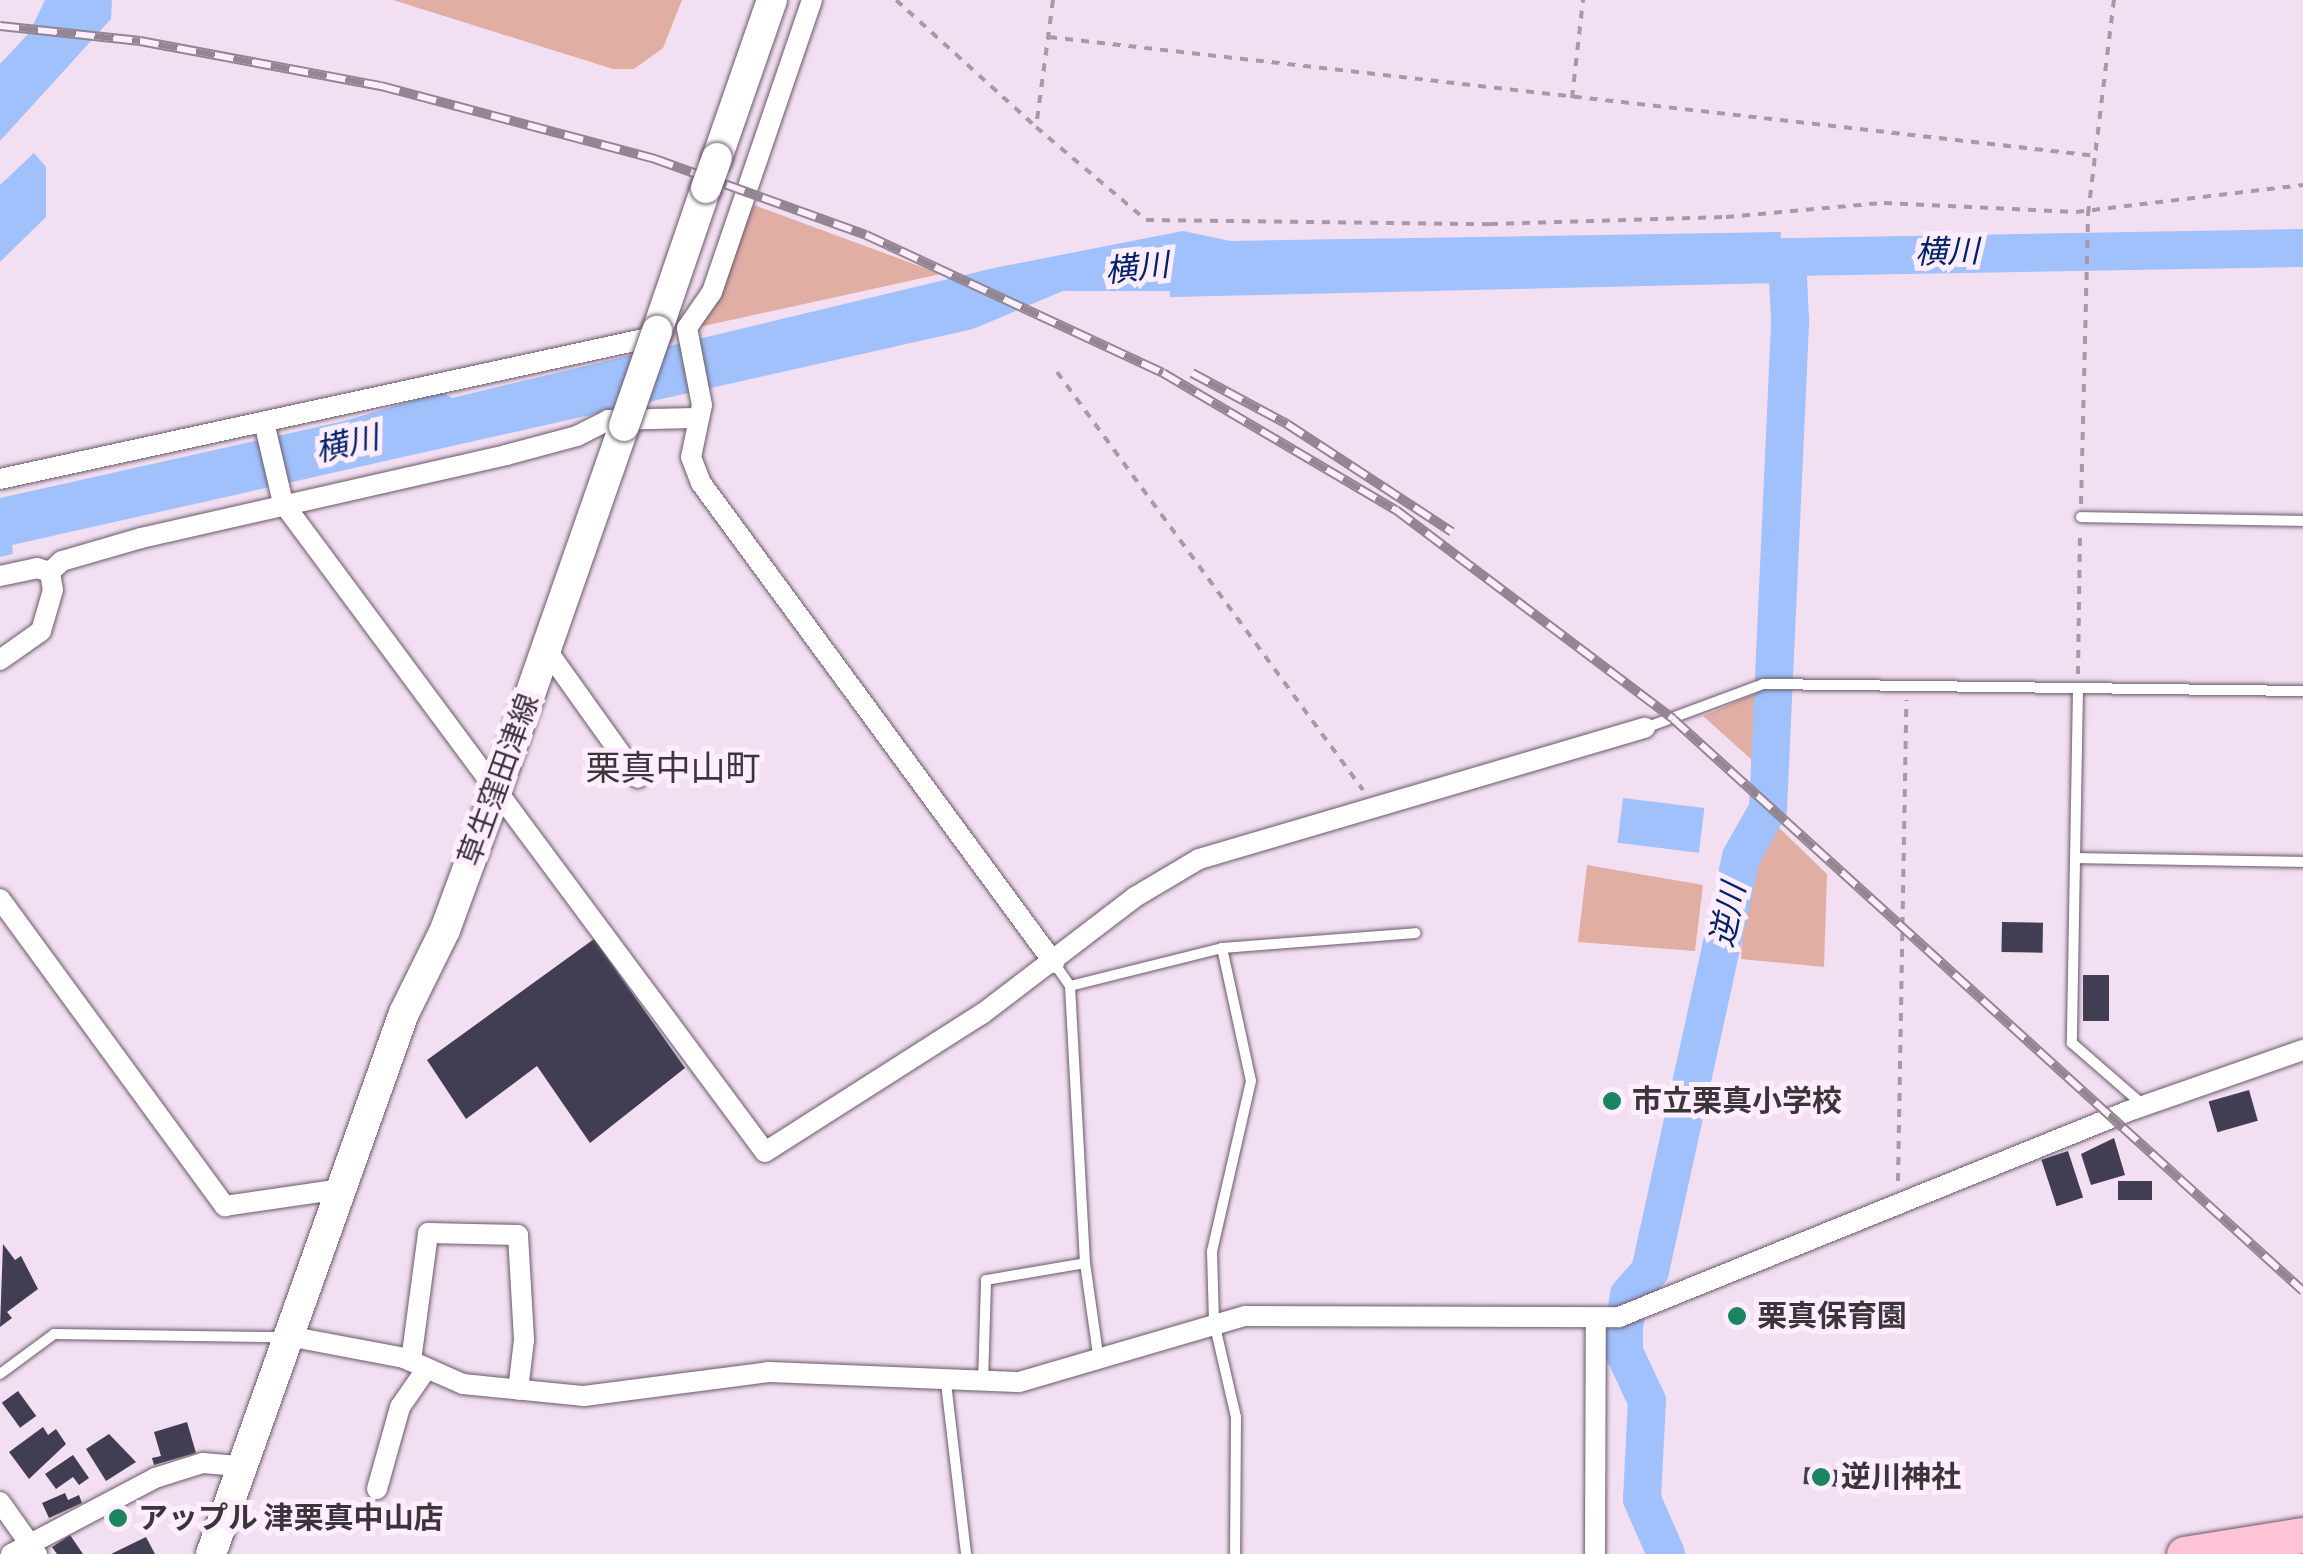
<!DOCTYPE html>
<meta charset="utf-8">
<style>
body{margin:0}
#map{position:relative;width:2303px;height:1554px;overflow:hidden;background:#f3dff2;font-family:Bitter,"Noto Sans JP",serif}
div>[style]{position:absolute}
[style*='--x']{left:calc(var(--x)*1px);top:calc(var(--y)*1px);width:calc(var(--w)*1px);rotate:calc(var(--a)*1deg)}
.green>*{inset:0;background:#e1aea4}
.water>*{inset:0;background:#a0c1fc;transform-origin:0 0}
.river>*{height:38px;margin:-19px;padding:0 19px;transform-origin:19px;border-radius:19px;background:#a0c1fc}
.building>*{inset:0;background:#413d52;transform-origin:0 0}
.path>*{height:4px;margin-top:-2px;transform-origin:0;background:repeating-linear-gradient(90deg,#a799a7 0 8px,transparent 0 16px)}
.roads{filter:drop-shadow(0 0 2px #6a596a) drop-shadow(0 0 2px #6a596a)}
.service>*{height:10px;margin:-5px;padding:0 5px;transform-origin:5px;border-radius:5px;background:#fff}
.minor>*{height:20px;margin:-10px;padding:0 10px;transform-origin:10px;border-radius:10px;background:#fff}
.secondary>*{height:30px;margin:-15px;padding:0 15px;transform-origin:15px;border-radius:15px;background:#fff}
.trunk>*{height:35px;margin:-17.5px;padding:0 17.5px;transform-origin:17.5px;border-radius:17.5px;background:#ffc3d6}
.rail>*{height:10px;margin-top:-5px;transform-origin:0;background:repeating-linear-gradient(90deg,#feedfd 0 19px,#938692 0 38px);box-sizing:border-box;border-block:2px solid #938692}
.bridges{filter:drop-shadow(0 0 2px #6a596a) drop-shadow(0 0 2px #6a596a)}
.secondary-bridge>*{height:30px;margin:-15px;padding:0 15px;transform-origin:15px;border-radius:15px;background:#fff}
.dots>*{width:28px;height:28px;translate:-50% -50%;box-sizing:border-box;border:5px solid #feedfd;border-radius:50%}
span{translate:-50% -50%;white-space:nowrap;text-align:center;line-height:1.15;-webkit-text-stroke:10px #feedfd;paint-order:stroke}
.street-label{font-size:30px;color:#3b343b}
.poi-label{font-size:30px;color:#3b343b;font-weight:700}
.left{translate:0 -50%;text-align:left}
.water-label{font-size:32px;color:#022465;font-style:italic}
.quarter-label{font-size:35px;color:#3b343b}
</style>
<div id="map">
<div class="green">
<i style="clip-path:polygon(393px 0,682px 0,663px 48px,634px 69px,613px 69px)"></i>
<i style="clip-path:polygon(754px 205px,941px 274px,699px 327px)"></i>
<i style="clip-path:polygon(1764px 690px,1762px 769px,1703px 716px)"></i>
<i style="clip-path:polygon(1772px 821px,1827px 874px,1824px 967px,1741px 959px,1746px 864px)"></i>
<i style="clip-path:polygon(1587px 865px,1703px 885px,1695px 951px,1578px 942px)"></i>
</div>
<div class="water">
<i style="clip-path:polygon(45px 0,112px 0,111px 19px,0 141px,0 64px,29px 33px)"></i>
<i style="clip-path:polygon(34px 153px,46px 167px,46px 217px,0 262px,0 185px)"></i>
<i style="clip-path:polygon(1183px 231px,1231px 241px,1781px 232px,1779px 283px,1170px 297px,1170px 291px,1063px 291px,973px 329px,12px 545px,13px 554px,0 557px,0 498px,344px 421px,442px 392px,452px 398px,994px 268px)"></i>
<i style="left:1623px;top:798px;width:82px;height:45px;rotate:7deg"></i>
</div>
<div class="river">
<i style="--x:1731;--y:258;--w:572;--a:-1"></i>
<i style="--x:1666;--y:1554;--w:60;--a:-113.6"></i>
<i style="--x:1642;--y:1499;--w:98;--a:-87.1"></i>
<i style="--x:1647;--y:1401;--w:54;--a:-115.1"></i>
<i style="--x:1624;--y:1352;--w:25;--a:-90"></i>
<i style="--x:1624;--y:1327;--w:32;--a:-81"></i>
<i style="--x:1629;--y:1295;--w:32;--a:-49"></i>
<i style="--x:1650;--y:1271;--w:424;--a:-77.6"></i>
<i style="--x:1741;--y:857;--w:55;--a:-60.6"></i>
<i style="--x:1768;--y:809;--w:490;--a:-87.4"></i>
<i style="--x:1790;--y:319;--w:61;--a:-92.8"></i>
</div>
<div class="building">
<i style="left:2002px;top:922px;width:41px;height:30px;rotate:1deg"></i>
<i style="clip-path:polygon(594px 939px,685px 1068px,590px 1143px,537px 1066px,466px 1119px,427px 1060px)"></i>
<i style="left:2083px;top:975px;width:26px;height:46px"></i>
<i style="left:2249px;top:1090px;width:32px;height:42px;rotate:74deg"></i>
<i style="clip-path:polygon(2114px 1138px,2125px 1175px,2091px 1185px,2081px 1154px)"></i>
<i style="left:2068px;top:1151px;width:49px;height:28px;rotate:72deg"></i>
<i style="left:2118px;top:1181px;width:34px;height:19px"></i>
<i style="clip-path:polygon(3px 1244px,15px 1260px,21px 1256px,38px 1289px,7px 1312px,12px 1318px,0 1327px)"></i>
<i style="left:18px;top:1391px;width:31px;height:20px;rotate:54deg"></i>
<i style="clip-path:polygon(187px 1422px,196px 1453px,154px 1465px,152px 1458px,161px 1456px,154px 1432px)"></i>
<i style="clip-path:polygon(43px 1427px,48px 1435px,56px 1429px,66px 1444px,29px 1479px,9px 1452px)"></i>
<i style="clip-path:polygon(109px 1434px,136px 1462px,106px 1481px,86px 1449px)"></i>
<i style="clip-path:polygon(73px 1455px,89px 1478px,79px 1485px,73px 1477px,56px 1489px,45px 1474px)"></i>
<i style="left:1805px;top:1467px;width:33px;height:17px;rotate:5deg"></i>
<i style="clip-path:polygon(65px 1493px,68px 1500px,79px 1495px,82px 1503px,49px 1518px,42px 1503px)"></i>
<i style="clip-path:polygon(70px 1535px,83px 1554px,57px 1554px,52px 1547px)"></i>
<i style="clip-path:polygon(146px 1537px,155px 1554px,111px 1554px)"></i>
</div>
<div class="path">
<i style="--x:896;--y:0;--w:189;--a:42.2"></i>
<i style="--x:1053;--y:0;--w:128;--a:97.6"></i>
<i style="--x:1036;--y:127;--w:144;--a:40.2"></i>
<i style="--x:1146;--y:220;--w:344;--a:0.7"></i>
<i style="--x:1490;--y:224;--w:236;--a:-1.7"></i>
<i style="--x:1726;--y:217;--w:159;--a:-5.1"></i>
<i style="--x:1884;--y:203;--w:192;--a:2.7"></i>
<i style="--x:2076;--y:212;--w:229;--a:-6.8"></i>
<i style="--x:1049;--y:37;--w:1055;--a:6.48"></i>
<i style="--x:1572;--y:98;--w:99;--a:-83.6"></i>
<i style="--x:1057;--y:372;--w:518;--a:53.79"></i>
<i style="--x:2081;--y:504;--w:290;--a:-88.6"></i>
<i style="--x:2088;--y:214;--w:216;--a:-83.1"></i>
<i style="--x:2078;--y:674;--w:141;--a:-89.2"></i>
<i style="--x:1898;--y:1181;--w:481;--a:-89"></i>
</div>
<div class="roads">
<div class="service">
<i style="--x:2081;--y:517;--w:222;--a:1"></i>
<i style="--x:2078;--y:688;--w:355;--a:91"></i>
<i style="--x:2072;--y:1043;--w:94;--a:41.1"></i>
<i style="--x:1645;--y:728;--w:126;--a:-20.4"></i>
<i style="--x:1763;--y:684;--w:540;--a:0.74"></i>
<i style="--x:2077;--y:858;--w:226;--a:1"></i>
<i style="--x:1222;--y:948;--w:136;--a:77.7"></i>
<i style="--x:1251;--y:1081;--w:174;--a:102.9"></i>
<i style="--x:1212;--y:1251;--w:71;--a:88.4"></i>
<i style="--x:1214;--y:1322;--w:98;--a:77"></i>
<i style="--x:1236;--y:1417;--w:137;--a:90.4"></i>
<i style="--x:1054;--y:963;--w:28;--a:55"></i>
<i style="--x:1070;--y:986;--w:277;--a:86.9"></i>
<i style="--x:1085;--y:1263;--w:99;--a:81.9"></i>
<i style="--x:1070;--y:986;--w:157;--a:-14"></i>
<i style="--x:1222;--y:948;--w:194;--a:-4.4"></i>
<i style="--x:0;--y:1374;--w:67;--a:-36.5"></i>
<i style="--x:54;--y:1334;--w:228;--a:0.8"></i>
<i style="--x:946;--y:1383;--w:172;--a:83.3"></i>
<i style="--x:983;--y:1383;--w:103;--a:-88.3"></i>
<i style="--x:986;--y:1280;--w:100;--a:-9.7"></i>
</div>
<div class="minor">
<i style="--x:812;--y:0;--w:309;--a:108.9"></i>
<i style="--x:712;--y:292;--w:44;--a:124.8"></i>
<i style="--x:687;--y:328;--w:78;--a:79"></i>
<i style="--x:702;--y:405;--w:53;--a:101.9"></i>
<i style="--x:691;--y:457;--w:28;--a:69"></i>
<i style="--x:701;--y:483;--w:596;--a:53.67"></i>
<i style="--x:264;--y:422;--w:83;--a:76.8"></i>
<i style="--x:283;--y:503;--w:808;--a:53.4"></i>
<i style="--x:765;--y:1152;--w:257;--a:-32.5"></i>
<i style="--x:982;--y:1014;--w:193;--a:-37.4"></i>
<i style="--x:1135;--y:897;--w:74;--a:-30.7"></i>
<i style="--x:1199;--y:859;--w:465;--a:-16.4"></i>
<i style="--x:0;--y:479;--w:677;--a:-12.27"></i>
<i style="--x:50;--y:572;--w:16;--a:-43"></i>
<i style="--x:62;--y:561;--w:82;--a:-16.2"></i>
<i style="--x:141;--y:538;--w:374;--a:-12.8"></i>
<i style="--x:506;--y:455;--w:73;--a:-15"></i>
<i style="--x:577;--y:436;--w:35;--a:-27"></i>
<i style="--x:608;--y:420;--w:87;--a:-1.3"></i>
<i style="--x:0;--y:576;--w:38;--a:-12"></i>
<i style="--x:37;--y:568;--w:14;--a:17"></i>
<i style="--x:50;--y:572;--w:18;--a:81"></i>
<i style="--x:53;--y:590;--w:43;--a:106.3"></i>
<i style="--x:41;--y:631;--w:50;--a:144.7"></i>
<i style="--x:546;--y:649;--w:158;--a:54.5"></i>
<i style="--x:0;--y:899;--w:381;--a:53.8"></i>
<i style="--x:225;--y:1206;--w:117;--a:-8.3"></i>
<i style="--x:288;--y:1336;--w:118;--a:10.7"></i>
<i style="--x:404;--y:1358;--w:64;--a:23.8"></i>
<i style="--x:463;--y:1384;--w:122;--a:5.7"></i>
<i style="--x:584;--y:1396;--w:186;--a:-7.4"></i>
<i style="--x:768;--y:1372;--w:251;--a:2.3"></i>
<i style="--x:1019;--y:1382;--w:235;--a:-16.3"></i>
<i style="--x:1245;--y:1316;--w:374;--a:0.2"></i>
<i style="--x:1619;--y:1317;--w:547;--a:-22.02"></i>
<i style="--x:2126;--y:1112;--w:188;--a:-19.3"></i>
<i style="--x:411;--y:1361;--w:129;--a:-82.4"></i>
<i style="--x:428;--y:1233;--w:90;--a:1.3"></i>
<i style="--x:518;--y:1235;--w:105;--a:86.7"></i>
<i style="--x:524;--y:1340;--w:50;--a:96.8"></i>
<i style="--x:377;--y:1489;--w:85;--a:-74.3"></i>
<i style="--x:400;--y:1407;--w:47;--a:-55.3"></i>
<i style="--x:0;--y:1502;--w:64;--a:54.6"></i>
<i style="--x:11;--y:1554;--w:163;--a:-27.8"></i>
<i style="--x:155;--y:1478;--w:50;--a:-17.4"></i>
<i style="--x:203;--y:1463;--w:35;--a:5"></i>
<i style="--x:1595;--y:1554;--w:235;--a:-89.8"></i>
</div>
<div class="secondary">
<i style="--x:717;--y:158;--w:167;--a:-70.8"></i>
<i style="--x:657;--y:331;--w:151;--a:-71.1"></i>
<i style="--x:211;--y:1554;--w:574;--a:-70.37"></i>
<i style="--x:404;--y:1013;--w:93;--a:-63.7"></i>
<i style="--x:445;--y:930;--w:153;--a:-69.8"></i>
<i style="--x:498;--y:786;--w:381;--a:-70.7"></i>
</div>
<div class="trunk">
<i style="--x:2184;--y:1554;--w:121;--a:-9.1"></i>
</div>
</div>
<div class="rail">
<i style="--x:0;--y:26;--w:141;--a:6.1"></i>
<i style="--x:140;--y:41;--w:245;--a:10.6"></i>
<i style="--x:381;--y:86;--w:284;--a:14.9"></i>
<i style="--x:655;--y:159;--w:224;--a:19.8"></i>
<i style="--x:866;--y:235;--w:327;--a:24.9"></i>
<i style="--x:1163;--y:373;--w:270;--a:30.5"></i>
<i style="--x:1396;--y:510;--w:347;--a:37"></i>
<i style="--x:1673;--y:719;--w:851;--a:42.24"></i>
<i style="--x:1192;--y:373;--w:108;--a:28.2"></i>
<i style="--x:1287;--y:424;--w:197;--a:33.2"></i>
</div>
<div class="bridges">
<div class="secondary-bridge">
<i style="--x:706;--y:188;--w:32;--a:-70"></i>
<i style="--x:624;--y:426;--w:101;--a:-70.8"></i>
</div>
</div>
<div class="dots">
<i style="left:1612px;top:1101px;background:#1b8460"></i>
<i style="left:1737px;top:1316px;background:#1b8460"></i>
<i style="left:1821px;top:1477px;background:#1b8460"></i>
<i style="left:118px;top:1518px;background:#1b8460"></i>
</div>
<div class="street-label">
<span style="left:499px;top:780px;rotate:-70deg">草生窪田津線</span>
</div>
<div class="poi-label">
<span class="left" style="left:1632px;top:1101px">市立栗真小学校</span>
<span class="left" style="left:1757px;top:1316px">栗真保育園</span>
<span class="left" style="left:1841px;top:1477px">逆川神社</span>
<span class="left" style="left:138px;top:1518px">アップル 津栗真中山店</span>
</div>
<div class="water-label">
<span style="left:1947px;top:252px;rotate:-1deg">横川</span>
<span style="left:1137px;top:268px;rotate:-6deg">横川</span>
<span style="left:347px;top:444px;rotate:-13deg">横川</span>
<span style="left:1728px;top:915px;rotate:-78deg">逆川</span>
</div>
<div class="quarter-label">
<span style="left:673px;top:768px">栗真中山町</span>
</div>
</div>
